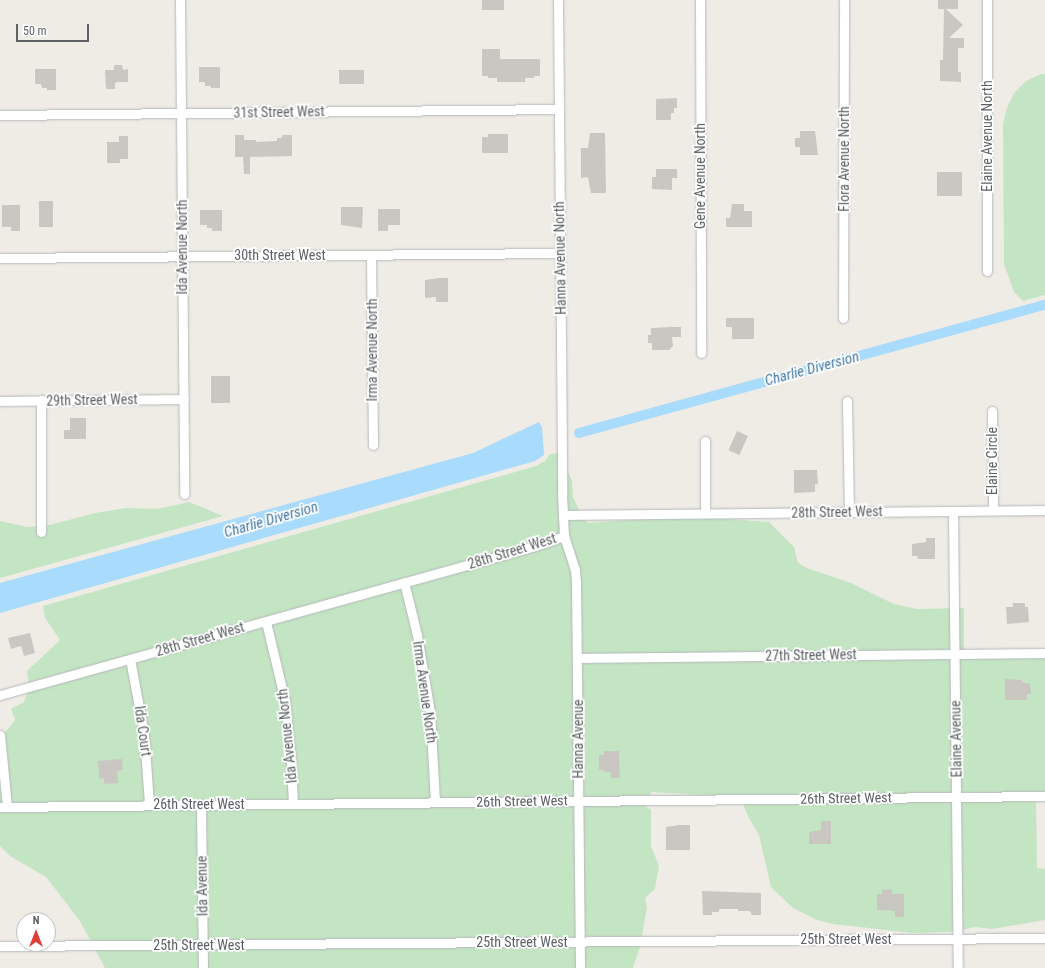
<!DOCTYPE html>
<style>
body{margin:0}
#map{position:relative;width:1045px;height:968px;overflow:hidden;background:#efece5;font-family:"Roboto Condensed",sans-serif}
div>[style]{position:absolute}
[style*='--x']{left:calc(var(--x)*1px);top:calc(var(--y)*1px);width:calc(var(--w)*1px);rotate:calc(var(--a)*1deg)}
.green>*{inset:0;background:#c4e5c3}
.water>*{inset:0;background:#a8dbfc}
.canal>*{height:10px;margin:-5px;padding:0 5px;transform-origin:5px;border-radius:5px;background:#a8dbfc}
.building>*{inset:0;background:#cac7c2;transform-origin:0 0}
.roads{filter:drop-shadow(0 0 1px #b5b8bb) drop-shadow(0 0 1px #b5b8bb)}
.minor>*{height:9px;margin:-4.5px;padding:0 4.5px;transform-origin:4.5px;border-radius:4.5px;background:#fff}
span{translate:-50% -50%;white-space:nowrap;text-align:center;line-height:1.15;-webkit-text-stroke:3.5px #fff;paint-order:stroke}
.street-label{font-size:14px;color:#5d6165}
.water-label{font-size:15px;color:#4277a5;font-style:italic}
.north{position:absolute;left:16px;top:912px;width:40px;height:40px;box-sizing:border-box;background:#fff;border:1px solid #bec0c1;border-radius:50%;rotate:0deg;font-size:11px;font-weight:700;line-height:16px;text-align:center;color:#5d6165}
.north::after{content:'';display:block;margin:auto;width:14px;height:18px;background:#e23c37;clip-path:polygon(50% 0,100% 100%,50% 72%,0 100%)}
.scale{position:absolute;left:16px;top:24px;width:73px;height:18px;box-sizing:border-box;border:2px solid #5d6165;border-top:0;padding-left:5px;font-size:12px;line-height:14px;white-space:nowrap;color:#5d6165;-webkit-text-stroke:3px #fff;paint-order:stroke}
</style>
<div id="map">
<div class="green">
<i style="clip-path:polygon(1041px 74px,1045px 74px,1045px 295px,1023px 301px,1014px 292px,1004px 264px,1003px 124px,1007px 108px,1014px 93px,1026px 81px)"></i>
<i style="clip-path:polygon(559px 452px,572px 481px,573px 497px,582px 517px,588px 523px,688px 516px,769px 522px,794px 547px,798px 563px,807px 568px,851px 583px,894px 604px,917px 609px,964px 608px,964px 654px,1045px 654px,1045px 795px,1036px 796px,1037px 868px,1045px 869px,1045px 920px,992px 929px,975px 927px,950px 932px,913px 933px,833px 924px,817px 920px,793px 908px,771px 887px,759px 835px,749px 818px,740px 797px,651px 792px,647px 808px,651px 809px,651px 846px,659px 866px,655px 889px,645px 898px,647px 907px,640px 947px,633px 968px,105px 968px,80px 921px,46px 877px,10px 856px,0 846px,0 739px,15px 720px,11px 709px,24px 702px,29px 687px,27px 671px,60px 640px,45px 618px,43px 606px,536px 466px,546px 460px,549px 455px)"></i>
<i style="clip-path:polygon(189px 502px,223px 516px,0 578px,0 521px,27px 527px,50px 525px,95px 513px,126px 508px,157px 509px)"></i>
</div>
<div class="water">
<i style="clip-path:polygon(539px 422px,542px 427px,544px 455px,535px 461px,0 613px,0 583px,473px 453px)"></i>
</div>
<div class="canal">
<i style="--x:579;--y:433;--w:483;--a:-15.4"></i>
</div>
<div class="building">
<i style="left:482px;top:0;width:22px;height:10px"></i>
<i style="clip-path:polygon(938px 0,958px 0,958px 9px,946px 9px,963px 25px,949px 38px,964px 38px,964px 48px,958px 48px,958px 72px,961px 72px,961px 82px,940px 81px,940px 60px,943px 60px,944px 9px,938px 9px)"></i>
<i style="clip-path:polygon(482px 49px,500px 49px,500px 59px,540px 59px,540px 76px,534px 76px,534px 78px,525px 78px,525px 82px,497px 82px,497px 78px,488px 78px,488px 76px,482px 76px)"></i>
<i style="clip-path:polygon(114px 65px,122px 65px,123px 70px,128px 69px,128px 82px,117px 82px,115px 83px,115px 89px,106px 89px,105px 70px,114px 70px)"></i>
<i style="clip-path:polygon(199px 67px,220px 67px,220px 88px,211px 88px,211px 86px,205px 86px,205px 82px,199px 82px)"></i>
<i style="clip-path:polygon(35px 69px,56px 69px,56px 90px,47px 90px,47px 88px,42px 88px,41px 84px,35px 84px)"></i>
<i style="left:339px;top:70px;width:25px;height:14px"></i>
<i style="clip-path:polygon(677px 98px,677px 108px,674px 108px,674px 113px,671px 113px,671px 120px,656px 120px,656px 99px)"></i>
<i style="clip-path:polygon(800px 131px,815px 131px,818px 155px,800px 155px,800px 147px,795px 147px,795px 138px,800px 138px)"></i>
<i style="clip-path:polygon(590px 133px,605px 133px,606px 193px,591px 193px,588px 177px,581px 178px,581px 148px,588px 148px)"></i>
<i style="clip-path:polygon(488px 134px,508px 134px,508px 153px,482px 153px,482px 137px,488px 137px)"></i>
<i style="clip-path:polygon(235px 135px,244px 135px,244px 140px,256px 140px,256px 142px,277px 141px,277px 138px,282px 138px,282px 135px,292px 135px,292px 156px,250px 157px,250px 174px,244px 174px,243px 157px,235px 157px)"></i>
<i style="clip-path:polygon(119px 136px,128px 136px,128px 159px,120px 159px,120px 163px,107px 163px,107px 142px,119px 142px)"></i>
<i style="clip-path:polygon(656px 169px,677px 169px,677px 178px,672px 178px,672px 190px,652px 189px,652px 177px,656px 177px)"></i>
<i style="left:937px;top:172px;width:25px;height:24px"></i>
<i style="left:39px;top:201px;width:14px;height:26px"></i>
<i style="clip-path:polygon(732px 204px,744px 204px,744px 211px,752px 211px,752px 227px,726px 227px,726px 218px,730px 218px)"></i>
<i style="clip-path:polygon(2px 205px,20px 205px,20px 231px,11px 231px,11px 227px,2px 227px)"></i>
<i style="clip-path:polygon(341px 207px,363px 207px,362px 228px,341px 225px)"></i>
<i style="clip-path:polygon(378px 209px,400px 209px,400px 225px,388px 225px,388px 231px,378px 231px)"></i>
<i style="clip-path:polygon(200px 210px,222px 210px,222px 231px,212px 231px,212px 228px,207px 228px,207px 225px,200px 225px)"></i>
<i style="clip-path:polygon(439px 278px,448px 278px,448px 302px,436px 302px,436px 297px,425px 298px,425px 280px)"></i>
<i style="clip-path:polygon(726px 318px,754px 318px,754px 339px,732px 339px,732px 327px,726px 327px)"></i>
<i style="clip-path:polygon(671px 327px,681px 327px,681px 337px,672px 337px,673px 346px,669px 350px,652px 350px,652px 343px,648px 343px,648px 335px,651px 335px,651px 328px)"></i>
<i style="left:211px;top:376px;width:19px;height:27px"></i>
<i style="clip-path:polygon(70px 418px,86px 418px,86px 439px,64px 439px,64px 430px,70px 430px)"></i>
<i style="left:737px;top:431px;width:12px;height:21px;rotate:24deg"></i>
<i style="clip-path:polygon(794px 470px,817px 470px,818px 484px,815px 484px,815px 492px,794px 493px)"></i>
<i style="clip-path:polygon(926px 538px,935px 538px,935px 559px,918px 559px,917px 556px,912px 556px,912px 544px,926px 542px)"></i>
<i style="clip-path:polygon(1013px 603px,1025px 603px,1025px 607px,1028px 607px,1029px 622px,1007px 624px,1006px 607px,1013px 607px)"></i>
<i style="clip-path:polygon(30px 633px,35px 653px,24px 656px,21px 646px,11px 649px,8px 638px)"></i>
<i style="clip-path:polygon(1005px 679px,1022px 680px,1022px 682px,1030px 684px,1031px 694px,1027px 694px,1027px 700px,1005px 700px)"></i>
<i style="clip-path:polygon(604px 751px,619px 751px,620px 778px,611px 778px,611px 772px,604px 772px,604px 770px,599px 770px,599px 755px,604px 755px)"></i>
<i style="clip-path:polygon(122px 759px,123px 769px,117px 772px,118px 783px,104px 784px,104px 778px,99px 779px,98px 761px)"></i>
<i style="clip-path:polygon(821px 821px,831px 821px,831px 844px,809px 844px,809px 832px,821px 830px)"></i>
<i style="clip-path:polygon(680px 825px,690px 825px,690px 850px,666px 850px,666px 827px)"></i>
<i style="clip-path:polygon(892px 889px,892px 894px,904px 894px,904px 917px,895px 917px,895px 911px,877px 910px,877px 894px,882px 894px,882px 890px)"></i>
<i style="clip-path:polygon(702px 891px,761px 893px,761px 915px,752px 915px,750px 911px,738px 911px,738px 909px,719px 909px,719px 912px,712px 912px,712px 915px,703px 915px)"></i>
</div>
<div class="roads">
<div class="minor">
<i style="--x:180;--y:0;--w:494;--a:89.5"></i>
<i style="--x:558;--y:0;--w:494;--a:89.5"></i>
<i style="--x:562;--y:494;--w:42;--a:87.3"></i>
<i style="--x:564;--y:536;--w:35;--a:72"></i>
<i style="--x:575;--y:569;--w:13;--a:86"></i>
<i style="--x:576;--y:582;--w:386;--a:89.4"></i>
<i style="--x:700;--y:0;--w:353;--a:89.8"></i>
<i style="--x:0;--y:115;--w:559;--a:-0.61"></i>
<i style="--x:371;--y:255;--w:190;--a:89.4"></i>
<i style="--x:0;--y:258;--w:560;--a:-0.51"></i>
<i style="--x:987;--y:271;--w:271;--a:-90"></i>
<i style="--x:843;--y:318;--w:318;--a:-89.8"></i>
<i style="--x:41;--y:400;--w:132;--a:90"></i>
<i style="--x:0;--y:401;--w:184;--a:-0.6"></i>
<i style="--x:847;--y:401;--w:111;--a:89"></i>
<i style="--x:992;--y:411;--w:99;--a:89.4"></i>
<i style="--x:705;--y:441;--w:72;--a:90"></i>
<i style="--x:953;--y:511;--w:457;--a:89.4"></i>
<i style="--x:564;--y:515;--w:481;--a:-0.6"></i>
<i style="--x:404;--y:582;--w:55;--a:76.2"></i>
<i style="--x:417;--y:635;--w:78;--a:80.4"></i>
<i style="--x:430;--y:712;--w:90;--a:86.8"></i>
<i style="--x:266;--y:622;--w:81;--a:76.5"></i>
<i style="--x:285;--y:701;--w:61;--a:84.4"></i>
<i style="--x:291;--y:762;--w:42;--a:87.3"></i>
<i style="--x:577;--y:658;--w:468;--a:-0.6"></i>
<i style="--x:130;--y:659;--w:76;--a:79.4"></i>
<i style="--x:144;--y:734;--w:70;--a:85.9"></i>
<i style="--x:0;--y:695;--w:555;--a:-15.56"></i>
<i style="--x:535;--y:546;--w:31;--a:-19"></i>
<i style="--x:0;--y:735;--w:71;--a:84.4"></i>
<i style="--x:201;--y:805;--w:163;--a:89.3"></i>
<i style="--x:0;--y:807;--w:1045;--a:-0.6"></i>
<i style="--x:0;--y:946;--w:1045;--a:-0.44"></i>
</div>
</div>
<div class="street-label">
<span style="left:279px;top:112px;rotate:-1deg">31st Street West</span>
<span style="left:987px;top:136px;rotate:-90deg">Elaine Avenue North</span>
<span style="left:844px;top:159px;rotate:-90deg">Flora Avenue North</span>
<span style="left:700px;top:176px;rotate:-90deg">Gene Avenue North</span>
<span style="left:182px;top:247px;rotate:-90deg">Ida Avenue North</span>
<span style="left:280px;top:255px">30th Street West</span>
<span style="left:560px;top:258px;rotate:-91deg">Hanna Avenue North</span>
<span style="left:372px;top:350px;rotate:-90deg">Irma Avenue North</span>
<span style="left:92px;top:400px;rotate:-1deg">29th Street West</span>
<span style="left:992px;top:461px;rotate:-90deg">Elaine Circle</span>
<span style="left:837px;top:512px;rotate:-1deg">28th Street West</span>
<span style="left:512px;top:551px;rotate:-17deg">28th Street West</span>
<span style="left:200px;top:639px;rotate:-16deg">28th Street West</span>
<span style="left:811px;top:655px;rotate:-1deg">27th Street West</span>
<span style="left:425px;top:692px;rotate:82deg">Irma Avenue North</span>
<span style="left:143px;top:731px;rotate:82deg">Ida Court</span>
<span style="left:287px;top:736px;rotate:-96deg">Ida Avenue North</span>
<span style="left:578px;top:739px;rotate:-90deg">Hanna Avenue</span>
<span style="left:956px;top:739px;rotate:-91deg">Elaine Avenue</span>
<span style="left:846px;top:798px;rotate:-1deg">26th Street West</span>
<span style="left:522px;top:801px;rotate:-1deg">26th Street West</span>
<span style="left:199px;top:804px">26th Street West</span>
<span style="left:202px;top:886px;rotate:-91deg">Ida Avenue</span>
<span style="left:846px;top:939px">25th Street West</span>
<span style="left:522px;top:942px">25th Street West</span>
<span style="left:199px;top:945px">25th Street West</span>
</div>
<div class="water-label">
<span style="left:812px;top:369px;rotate:-15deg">Charlie Diversion</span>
<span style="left:271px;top:520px;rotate:-16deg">Charlie Diversion</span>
</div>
<div class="north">N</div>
<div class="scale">50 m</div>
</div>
